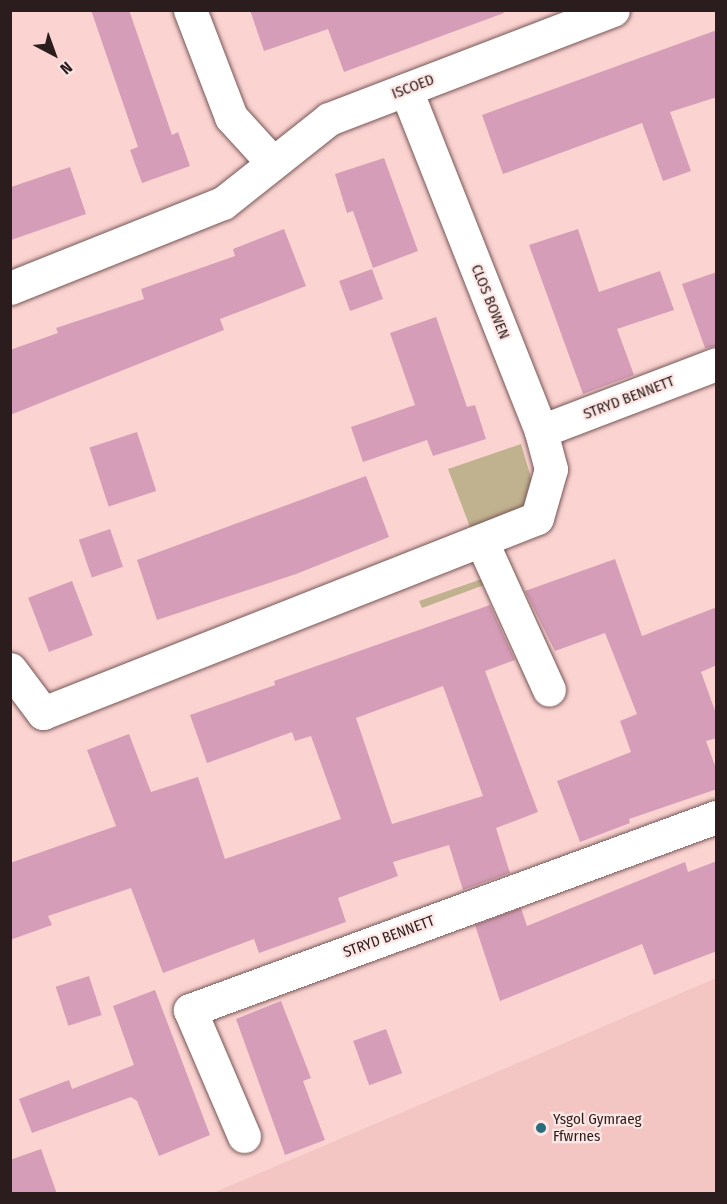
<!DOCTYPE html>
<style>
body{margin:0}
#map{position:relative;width:727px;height:1204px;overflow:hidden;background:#fbd4d2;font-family:"Fira Sans Condensed",sans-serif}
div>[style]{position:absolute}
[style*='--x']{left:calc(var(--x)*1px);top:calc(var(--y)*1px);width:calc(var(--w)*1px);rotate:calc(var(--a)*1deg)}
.built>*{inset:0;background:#f3c5c3}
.green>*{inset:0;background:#c1b28f}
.building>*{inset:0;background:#d59db7;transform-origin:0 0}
.roads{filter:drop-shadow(0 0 2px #775655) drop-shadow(0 0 2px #775655)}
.minor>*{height:33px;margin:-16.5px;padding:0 16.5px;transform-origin:16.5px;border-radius:16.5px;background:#fff}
.dots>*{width:16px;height:16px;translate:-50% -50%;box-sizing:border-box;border:3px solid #fde6e4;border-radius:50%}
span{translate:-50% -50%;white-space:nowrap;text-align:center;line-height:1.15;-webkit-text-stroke:4.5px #fde6e4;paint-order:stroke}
.street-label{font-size:15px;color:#2b1d1d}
.poi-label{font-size:15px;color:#2b1d1d}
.left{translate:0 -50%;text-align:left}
.frame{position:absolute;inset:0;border:12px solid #2b1d1d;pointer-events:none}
.north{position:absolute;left:24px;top:24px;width:60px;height:60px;-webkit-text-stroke:4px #fde6e4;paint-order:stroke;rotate:139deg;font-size:16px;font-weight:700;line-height:24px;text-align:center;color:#2b1d1d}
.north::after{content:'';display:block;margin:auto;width:21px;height:27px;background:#2b1d1d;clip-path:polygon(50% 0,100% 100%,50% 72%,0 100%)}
</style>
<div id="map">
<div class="built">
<i style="clip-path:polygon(716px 978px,716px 1193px,213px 1193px,520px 1062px)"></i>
</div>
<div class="green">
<i style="clip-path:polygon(521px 444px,534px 488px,525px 510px,473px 535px,448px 469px)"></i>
<i style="clip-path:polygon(493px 575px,495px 581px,422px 608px,419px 601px)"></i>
</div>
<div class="building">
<i style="clip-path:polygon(91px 10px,129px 10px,172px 135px,178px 132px,190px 166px,142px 183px,130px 150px,138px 147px)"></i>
<i style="clip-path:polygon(250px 10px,503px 10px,504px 13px,344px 72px,328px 29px,264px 51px)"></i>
<i style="clip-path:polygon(717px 30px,717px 97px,670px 112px,691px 171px,663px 181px,642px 123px,503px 174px,482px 115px)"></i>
<i style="clip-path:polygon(384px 158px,418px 251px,373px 268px,353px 211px,347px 213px,335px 174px)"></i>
<i style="clip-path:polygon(70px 167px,86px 214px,11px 240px,11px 187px)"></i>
<i style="clip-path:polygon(284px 229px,306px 286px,220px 319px,224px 330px,10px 415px,10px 350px,58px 333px,56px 328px,144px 299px,141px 289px,235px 256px,233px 249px)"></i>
<i style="clip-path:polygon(578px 229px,599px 292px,660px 271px,674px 310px,617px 329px,634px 375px,583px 394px,529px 245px)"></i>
<i style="left:372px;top:269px;width:32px;height:35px;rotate:70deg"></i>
<i style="clip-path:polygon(717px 272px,717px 346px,705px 348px,682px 284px)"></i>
<i style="clip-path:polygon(436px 317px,467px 407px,475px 405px,486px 439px,433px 456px,427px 440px,363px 462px,351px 427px,415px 405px,390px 333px)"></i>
<i style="left:137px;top:432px;width:62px;height:50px;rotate:72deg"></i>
<i style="clip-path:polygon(366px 476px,389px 537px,296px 574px,157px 620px,137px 560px)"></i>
<i style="left:110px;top:529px;width:40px;height:33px;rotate:71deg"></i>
<i style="clip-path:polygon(615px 559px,642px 636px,717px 607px,717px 665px,701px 672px,717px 716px,717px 738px,706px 741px,717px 771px,717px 789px,629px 819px,630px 823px,580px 842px,557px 781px,631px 752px,620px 721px,637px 714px,605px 633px,555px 651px,525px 591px)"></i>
<i style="left:72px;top:581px;width:58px;height:47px;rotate:69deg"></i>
<i style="clip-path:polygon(evenodd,490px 605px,515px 660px,485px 671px,538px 812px,496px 828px,510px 873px,463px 890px,449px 845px,393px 862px,398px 876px,338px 898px,346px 922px,259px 953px,254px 939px,163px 973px,131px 888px,48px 916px,52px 925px,10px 940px,10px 863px,116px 826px,87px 750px,129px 734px,151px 792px,198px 777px,225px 859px,341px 819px,311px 736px,295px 741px,292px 732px,207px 763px,190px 715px,275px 685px,274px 681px,490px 605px,443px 686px,483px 796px,392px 824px,356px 718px,443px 686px)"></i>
<i style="clip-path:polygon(717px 861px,717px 951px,654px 975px,642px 944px,500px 1001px,475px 925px,521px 908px,527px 926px,685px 862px,688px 872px)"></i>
<i style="left:89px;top:976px;width:41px;height:35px;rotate:72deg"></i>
<i style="clip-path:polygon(155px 990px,210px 1135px,159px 1156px,137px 1101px,131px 1097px,32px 1133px,19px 1099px,69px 1080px,72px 1089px,134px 1065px,113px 1006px)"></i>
<i style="clip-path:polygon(281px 1001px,311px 1078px,303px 1081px,325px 1140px,285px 1155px,236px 1019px)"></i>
<i style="left:386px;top:1029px;width:47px;height:35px;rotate:70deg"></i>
<i style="clip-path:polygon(41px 1149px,57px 1194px,10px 1194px,10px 1160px)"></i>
</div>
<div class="roads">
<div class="minor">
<i style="--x:190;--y:10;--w:115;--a:69"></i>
<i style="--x:231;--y:117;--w:62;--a:47.6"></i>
<i style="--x:10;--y:288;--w:229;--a:-21.8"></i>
<i style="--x:223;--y:203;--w:135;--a:-38.4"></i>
<i style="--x:329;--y:119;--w:304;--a:-21"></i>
<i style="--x:541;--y:431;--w:187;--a:-20.9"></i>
<i style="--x:482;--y:542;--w:162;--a:65.6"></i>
<i style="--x:10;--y:669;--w:55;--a:53.1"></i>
<i style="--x:43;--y:713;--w:531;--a:-21.54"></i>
<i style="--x:537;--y:518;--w:51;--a:-74.1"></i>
<i style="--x:551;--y:469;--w:39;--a:-105"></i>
<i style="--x:541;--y:431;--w:367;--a:-111.6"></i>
<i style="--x:244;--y:1136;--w:137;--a:-113.2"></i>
<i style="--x:190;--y:1010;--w:560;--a:-20.15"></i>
</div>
</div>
<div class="dots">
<i style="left:541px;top:1128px;background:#286b7d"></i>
</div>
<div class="street-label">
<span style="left:413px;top:87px;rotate:-21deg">ISCOED</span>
<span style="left:490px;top:302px;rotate:68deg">CLOS BOWEN</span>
<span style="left:629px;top:398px;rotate:-21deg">STRYD BENNETT</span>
<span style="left:389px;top:937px;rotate:-20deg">STRYD BENNETT</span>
</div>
<div class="poi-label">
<span class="left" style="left:553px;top:1128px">Ysgol Gymraeg<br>Ffwrnes</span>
</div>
<div class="frame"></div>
<div class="north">N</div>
</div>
